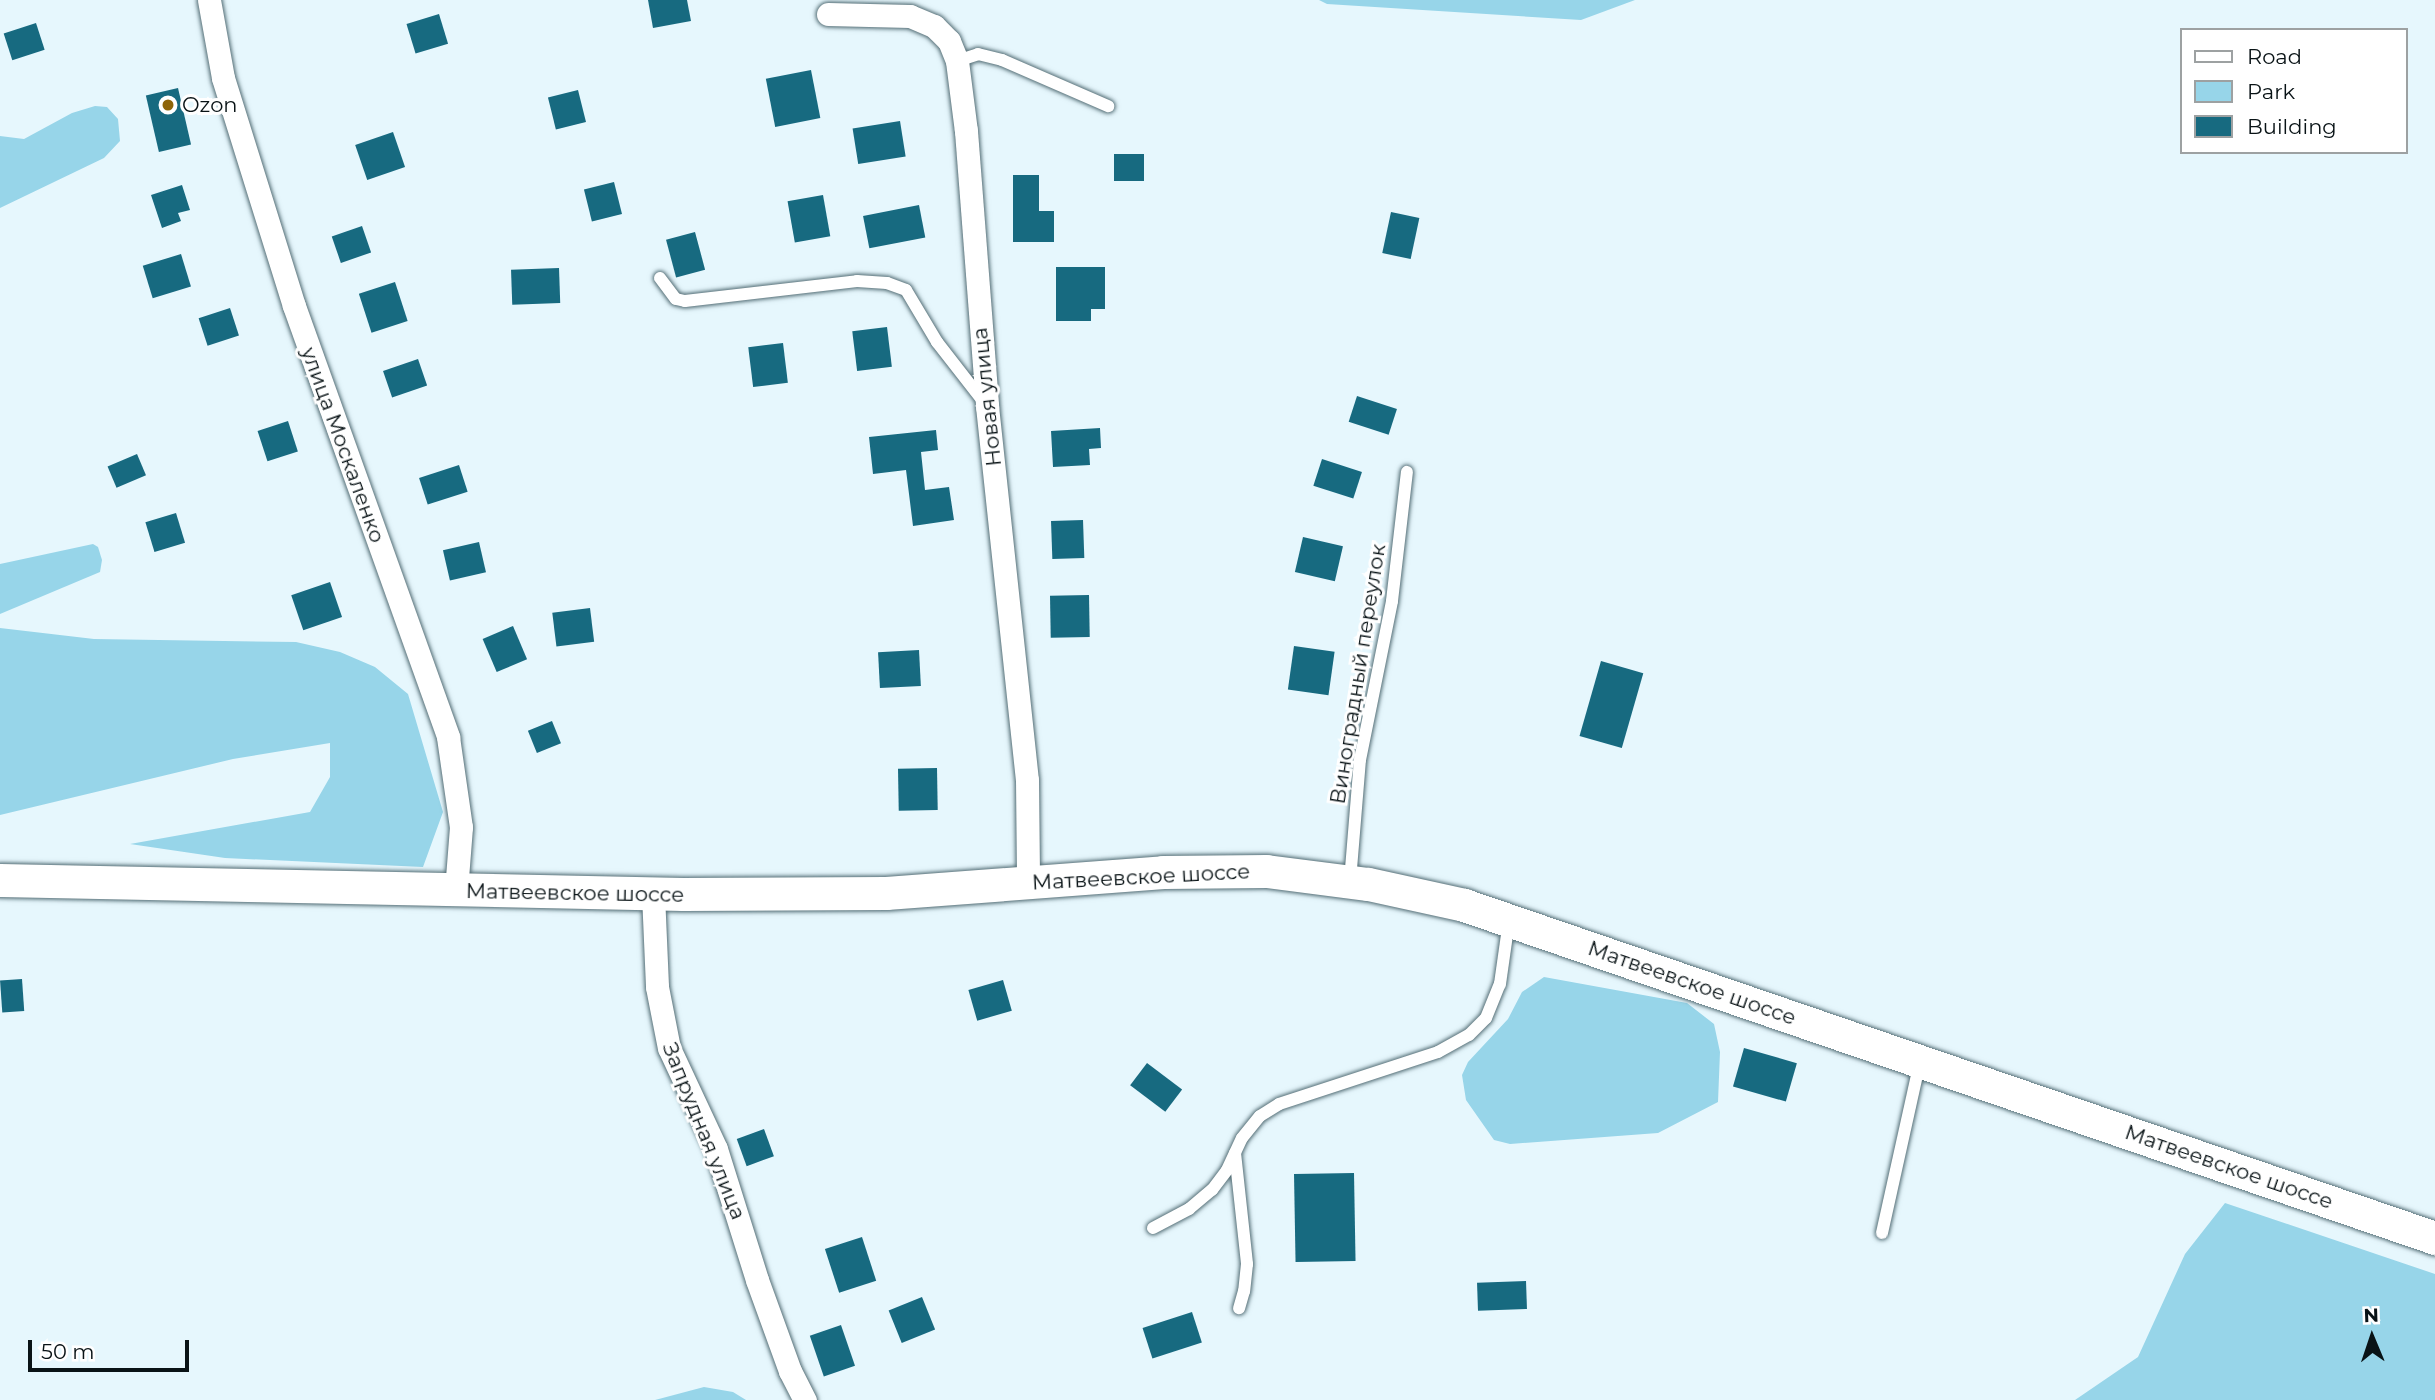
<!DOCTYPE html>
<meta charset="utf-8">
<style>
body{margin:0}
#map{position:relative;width:2435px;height:1400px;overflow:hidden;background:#e6f7fd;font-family:Montserrat,sans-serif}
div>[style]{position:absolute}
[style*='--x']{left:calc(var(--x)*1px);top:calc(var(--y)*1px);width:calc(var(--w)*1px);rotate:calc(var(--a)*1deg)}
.green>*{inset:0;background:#97d5e9}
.building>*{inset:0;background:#176a80;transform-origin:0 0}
.roads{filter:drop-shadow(0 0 2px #546e76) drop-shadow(0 0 2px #546e76)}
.lane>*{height:12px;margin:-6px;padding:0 6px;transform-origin:6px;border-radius:6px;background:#fff}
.street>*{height:23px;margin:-11.5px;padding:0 11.5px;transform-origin:11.5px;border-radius:11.5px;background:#fff}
.secondary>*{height:33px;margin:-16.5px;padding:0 16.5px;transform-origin:16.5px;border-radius:16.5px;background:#fff}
.dots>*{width:19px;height:19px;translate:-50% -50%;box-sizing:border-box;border:4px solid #fff;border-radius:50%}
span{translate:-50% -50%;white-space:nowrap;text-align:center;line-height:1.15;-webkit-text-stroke:6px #fff;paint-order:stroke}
.poi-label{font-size:21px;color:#091316}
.left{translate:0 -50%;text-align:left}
.street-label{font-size:21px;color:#091316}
.legend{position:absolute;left:2180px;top:28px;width:228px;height:126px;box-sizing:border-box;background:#fff;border:2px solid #9da1a2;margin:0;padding:9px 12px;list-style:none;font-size:21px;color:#091316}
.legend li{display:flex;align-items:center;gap:14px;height:35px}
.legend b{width:35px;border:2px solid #9da1a2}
.north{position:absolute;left:2337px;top:1302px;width:70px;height:70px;-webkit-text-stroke:5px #fff;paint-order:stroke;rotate:358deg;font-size:19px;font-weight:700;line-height:28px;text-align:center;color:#091316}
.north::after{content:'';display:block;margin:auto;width:24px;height:32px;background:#091316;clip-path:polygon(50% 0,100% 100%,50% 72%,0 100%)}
.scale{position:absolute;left:28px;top:1340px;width:161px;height:32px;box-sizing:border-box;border:4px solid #091316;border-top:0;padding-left:9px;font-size:21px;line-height:24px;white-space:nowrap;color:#091316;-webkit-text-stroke:5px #fff;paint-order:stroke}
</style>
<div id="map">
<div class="green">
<i style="clip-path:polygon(1319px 0,1635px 0,1581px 20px,1327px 4px)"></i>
<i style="clip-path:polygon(95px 106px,107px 107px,118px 119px,120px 141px,104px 158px,0 208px,0 136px,24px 139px,72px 113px)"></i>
<i style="clip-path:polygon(93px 544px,98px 547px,102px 560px,100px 572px,0 614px,0 564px)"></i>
<i style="clip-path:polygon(0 628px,94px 639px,296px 642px,340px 652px,375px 667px,408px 694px,443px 812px,423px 867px,225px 858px,130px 844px,310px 812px,330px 777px,330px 743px,233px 759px,0 815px)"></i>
<i style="clip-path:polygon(1544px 977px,1687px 1003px,1714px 1024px,1720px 1052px,1718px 1102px,1658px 1133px,1510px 1144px,1494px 1140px,1466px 1100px,1462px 1075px,1468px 1062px,1508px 1019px,1522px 992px)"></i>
<i style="clip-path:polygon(2225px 1203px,2435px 1274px,2435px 1400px,2075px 1400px,2138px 1357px,2185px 1254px)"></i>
<i style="clip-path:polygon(704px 1387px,733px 1392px,746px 1400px,655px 1400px)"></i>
</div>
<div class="building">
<i style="clip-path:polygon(648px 0,687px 0,691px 21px,653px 28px)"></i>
<i style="left:439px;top:14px;width:31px;height:34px;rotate:73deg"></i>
<i style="left:36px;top:23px;width:28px;height:34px;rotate:72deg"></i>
<i style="left:811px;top:70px;width:49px;height:46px;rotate:79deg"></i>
<i style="left:178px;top:88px;width:58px;height:33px;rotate:77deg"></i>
<i style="left:578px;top:90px;width:33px;height:31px;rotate:76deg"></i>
<i style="left:900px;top:121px;width:36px;height:48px;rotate:81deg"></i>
<i style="left:393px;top:132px;width:37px;height:40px;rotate:71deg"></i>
<i style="left:1144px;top:154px;width:27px;height:30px;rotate:90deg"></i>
<i style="clip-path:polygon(1013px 175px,1039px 175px,1039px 211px,1054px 211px,1054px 242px,1013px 242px)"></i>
<i style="left:614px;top:182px;width:33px;height:31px;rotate:76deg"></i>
<i style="clip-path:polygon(182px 185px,190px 210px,178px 213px,181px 221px,162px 228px,151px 195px)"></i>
<i style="left:823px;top:195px;width:42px;height:36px;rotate:80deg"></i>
<i style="left:919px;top:205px;width:33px;height:57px;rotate:79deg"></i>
<i style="left:1391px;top:212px;width:29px;height:42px;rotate:12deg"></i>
<i style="left:362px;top:226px;width:28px;height:32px;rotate:71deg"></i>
<i style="left:695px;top:232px;width:39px;height:30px;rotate:75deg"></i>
<i style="left:181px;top:254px;width:34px;height:40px;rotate:73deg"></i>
<i style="clip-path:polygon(1056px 267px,1105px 267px,1105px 309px,1091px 309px,1091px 321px,1056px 321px)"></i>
<i style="left:559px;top:268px;width:35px;height:48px;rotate:88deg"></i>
<i style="left:395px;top:282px;width:41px;height:38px;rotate:72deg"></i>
<i style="left:230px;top:308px;width:29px;height:33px;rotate:72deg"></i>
<i style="left:887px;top:327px;width:40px;height:35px;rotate:83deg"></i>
<i style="left:783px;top:343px;width:40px;height:35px;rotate:83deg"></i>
<i style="left:418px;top:359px;width:28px;height:37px;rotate:71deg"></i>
<i style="left:1357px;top:396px;width:42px;height:27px;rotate:18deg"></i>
<i style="left:288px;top:421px;width:32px;height:32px;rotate:72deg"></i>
<i style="clip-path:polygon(1100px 428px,1101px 448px,1089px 449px,1090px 465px,1053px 467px,1051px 431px)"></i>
<i style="clip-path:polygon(936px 430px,938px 450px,921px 452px,925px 490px,949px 487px,954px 520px,913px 526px,906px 470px,873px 474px,869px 437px)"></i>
<i style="left:137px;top:454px;width:23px;height:32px;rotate:67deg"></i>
<i style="left:1322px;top:459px;width:42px;height:28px;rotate:18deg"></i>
<i style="left:459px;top:465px;width:28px;height:42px;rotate:72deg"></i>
<i style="left:176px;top:513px;width:31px;height:32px;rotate:73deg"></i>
<i style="left:1083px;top:520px;width:38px;height:32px;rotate:88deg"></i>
<i style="left:1303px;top:537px;width:41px;height:36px;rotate:13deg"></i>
<i style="left:479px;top:542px;width:31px;height:37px;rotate:77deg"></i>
<i style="left:330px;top:582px;width:37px;height:41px;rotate:71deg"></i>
<i style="left:1089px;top:595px;width:42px;height:39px;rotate:89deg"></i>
<i style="left:590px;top:608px;width:34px;height:38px;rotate:83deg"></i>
<i style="left:513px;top:626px;width:36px;height:33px;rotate:67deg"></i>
<i style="left:1294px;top:646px;width:41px;height:44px;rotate:8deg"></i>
<i style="left:919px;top:650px;width:36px;height:41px;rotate:87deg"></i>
<i style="left:1601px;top:661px;width:44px;height:78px;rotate:16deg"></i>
<i style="left:552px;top:721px;width:24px;height:26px;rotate:68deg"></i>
<i style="left:937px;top:768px;width:42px;height:39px;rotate:89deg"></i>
<i style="left:22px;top:979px;width:32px;height:22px;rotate:86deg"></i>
<i style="left:1003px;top:980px;width:32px;height:36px;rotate:74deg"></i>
<i style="left:1744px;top:1048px;width:55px;height:40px;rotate:16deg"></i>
<i style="left:1147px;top:1063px;width:44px;height:28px;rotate:37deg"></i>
<i style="left:764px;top:1129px;width:29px;height:29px;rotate:70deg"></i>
<i style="left:1354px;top:1173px;width:88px;height:60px;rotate:89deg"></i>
<i style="left:862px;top:1237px;width:46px;height:39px;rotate:72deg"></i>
<i style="left:1526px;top:1281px;width:28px;height:49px;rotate:88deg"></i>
<i style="left:922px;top:1297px;width:35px;height:36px;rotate:68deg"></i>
<i style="left:1192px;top:1312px;width:32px;height:52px;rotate:72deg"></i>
<i style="left:841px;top:1325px;width:43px;height:33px;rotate:71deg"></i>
</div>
<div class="roads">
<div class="lane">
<i style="--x:957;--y:61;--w:22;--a:-18"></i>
<i style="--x:978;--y:54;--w:25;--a:14"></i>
<i style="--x:1002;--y:60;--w:116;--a:23.5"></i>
<i style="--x:660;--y:278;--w:26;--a:53"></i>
<i style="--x:676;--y:299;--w:9;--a:13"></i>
<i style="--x:685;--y:301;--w:173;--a:-6.6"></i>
<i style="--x:857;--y:281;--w:30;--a:4"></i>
<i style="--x:887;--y:283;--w:20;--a:20"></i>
<i style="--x:906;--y:290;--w:61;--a:59.2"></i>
<i style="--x:937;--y:342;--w:75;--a:52.1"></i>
<i style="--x:1350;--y:881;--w:121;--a:-85.3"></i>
<i style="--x:1360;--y:760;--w:162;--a:-78.6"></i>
<i style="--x:1392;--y:601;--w:130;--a:-83.4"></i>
<i style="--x:1235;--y:1153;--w:112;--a:83.8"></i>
<i style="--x:1247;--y:1264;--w:27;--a:96"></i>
<i style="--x:1244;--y:1291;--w:18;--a:106"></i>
<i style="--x:1153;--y:1228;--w:41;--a:-27.8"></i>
<i style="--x:1189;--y:1209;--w:30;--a:-40"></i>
<i style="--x:1212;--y:1190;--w:25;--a:-53"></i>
<i style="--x:1227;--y:1170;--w:35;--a:-65"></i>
<i style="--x:1242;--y:1138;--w:28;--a:-51"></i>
<i style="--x:1260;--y:1116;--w:22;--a:-32"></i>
<i style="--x:1279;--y:1104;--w:167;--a:-18.1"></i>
<i style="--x:1438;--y:1052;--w:35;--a:-29"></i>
<i style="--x:1469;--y:1035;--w:24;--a:-45"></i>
<i style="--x:1486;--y:1018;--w:37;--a:-68"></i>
<i style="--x:1500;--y:984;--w:64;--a:-81.9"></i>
<i style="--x:1882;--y:1233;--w:175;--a:-77.5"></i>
</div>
<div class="street">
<i style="--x:209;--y:0;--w:79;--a:79.8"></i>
<i style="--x:223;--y:78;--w:239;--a:72.7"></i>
<i style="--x:294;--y:306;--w:458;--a:70.3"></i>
<i style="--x:448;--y:737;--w:91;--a:81.8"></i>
<i style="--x:461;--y:827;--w:64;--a:94.5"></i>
<i style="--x:828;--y:14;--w:82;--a:1.4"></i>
<i style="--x:910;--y:16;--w:26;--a:23"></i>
<i style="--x:934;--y:26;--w:21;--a:45"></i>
<i style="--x:949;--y:41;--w:22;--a:68"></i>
<i style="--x:957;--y:61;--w:71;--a:82.7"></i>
<i style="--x:966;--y:131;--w:276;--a:85.6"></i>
<i style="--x:987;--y:406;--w:376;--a:83.9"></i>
<i style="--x:1027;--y:780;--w:102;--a:89.4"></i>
<i style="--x:653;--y:894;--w:93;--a:87.5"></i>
<i style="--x:657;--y:987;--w:62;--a:78.9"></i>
<i style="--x:669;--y:1048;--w:111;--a:65"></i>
<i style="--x:716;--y:1149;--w:137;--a:72.6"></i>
<i style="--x:757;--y:1280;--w:97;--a:70.1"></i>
<i style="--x:790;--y:1371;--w:33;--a:63"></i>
</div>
<div class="secondary">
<i style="--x:0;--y:880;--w:683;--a:1.17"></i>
<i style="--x:683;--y:894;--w:203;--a:-0.3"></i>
<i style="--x:886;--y:893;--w:278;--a:-4.3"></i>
<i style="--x:1163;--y:872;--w:103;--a:-0.6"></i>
<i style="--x:1266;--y:871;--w:103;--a:7.3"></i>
<i style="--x:1368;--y:884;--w:98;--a:12.3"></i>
<i style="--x:1464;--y:905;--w:1027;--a:18.93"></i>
</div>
</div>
<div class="dots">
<i style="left:168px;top:105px;background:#8e6409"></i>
</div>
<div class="poi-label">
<span class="left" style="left:182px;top:105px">Ozon</span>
</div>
<div class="street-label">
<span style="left:987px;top:397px;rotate:-96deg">Новая улица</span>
<span style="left:343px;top:445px;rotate:70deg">улица Москаленко</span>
<span style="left:1358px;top:674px;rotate:-81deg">Виноградный переулок</span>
<span style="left:1141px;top:877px;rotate:-3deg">Матвеевское шоссе</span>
<span style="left:575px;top:893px;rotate:1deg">Матвеевское шоссе</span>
<span style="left:1692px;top:983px;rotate:19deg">Матвеевское шоссе</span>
<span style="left:704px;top:1131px;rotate:68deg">Запрудная улица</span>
<span style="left:2229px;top:1167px;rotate:19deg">Матвеевское шоссе</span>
</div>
<ul class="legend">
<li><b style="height:9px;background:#fff"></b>Road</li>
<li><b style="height:19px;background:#97d5e9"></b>Park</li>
<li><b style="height:19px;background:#176a80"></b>Building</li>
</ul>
<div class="north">N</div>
<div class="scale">50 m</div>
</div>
